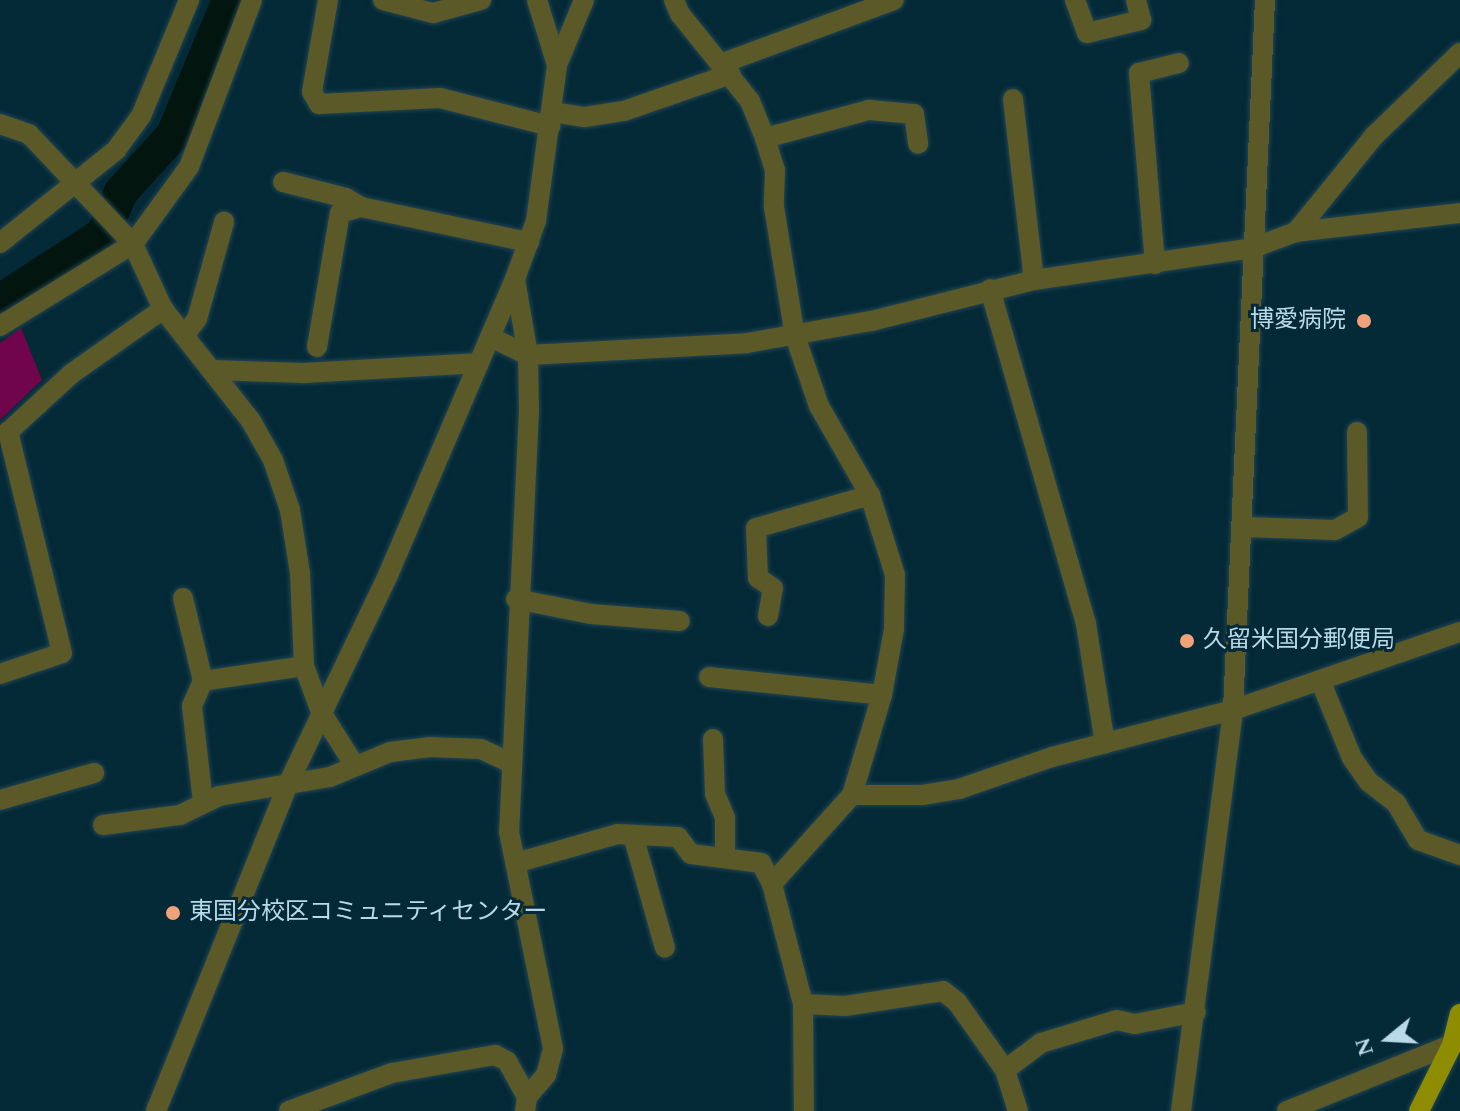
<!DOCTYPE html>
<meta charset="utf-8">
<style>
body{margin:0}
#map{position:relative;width:1460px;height:1111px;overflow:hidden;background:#042937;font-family:Spectral,"Noto Sans JP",serif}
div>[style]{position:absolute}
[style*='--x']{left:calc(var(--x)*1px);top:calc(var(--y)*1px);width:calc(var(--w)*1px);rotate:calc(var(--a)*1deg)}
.green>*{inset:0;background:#71054b}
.river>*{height:34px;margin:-17px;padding:0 17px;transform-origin:17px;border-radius:17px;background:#02150e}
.roads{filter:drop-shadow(0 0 2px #214553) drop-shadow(0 0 2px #214553)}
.minor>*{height:20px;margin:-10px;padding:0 10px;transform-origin:10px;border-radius:10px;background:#5a5927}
.major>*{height:20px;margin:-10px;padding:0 10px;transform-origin:10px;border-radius:10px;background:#8e8c00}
.dots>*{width:22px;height:22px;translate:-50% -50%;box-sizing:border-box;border:4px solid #042937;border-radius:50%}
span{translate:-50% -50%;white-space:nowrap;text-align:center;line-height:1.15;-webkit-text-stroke:6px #042937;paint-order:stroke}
.poi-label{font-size:24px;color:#bad9e8}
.right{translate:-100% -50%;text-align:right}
.left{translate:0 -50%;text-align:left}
.north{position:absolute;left:1348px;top:999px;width:80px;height:80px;-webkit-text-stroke:6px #042937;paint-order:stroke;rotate:252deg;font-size:22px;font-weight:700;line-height:32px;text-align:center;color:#bad9e8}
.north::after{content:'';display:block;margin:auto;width:28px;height:36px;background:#bad9e8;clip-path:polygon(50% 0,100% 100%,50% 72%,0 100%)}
</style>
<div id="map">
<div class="green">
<i style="clip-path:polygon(21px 328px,42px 380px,0 420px,0 343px)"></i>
</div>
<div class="river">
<i style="--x:0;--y:301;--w:123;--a:-33"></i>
<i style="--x:103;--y:234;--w:46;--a:-66.8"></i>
<i style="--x:121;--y:192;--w:77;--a:-47.6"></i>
<i style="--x:173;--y:135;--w:146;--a:-67.5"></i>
</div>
<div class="roads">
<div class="minor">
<i style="--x:328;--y:0;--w:93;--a:99.9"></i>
<i style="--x:312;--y:92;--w:14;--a:60"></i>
<i style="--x:319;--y:104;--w:121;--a:-2.8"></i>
<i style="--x:440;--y:98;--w:114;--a:14.3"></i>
<i style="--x:383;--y:0;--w:52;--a:14.6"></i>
<i style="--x:433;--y:13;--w:50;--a:-15.2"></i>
<i style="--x:537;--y:0;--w:68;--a:72.9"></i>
<i style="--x:674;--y:0;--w:15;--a:67"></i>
<i style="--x:680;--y:14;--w:112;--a:51.2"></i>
<i style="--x:750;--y:101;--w:40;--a:68"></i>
<i style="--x:765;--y:138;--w:34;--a:73"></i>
<i style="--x:775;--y:170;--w:37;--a:92"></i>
<i style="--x:774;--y:207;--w:131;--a:80.8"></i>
<i style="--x:795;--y:336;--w:74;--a:71.1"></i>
<i style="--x:819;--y:406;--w:103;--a:60.2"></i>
<i style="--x:870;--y:495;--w:84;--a:72.6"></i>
<i style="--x:895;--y:575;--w:54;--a:91.1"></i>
<i style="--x:894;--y:629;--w:67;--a:100.3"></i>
<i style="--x:882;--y:695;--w:104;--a:106.7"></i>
<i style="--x:852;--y:795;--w:120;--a:132"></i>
<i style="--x:1075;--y:0;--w:35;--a:70"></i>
<i style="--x:1087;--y:33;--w:56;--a:-13.5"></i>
<i style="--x:1141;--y:20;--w:21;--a:-104"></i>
<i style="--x:723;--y:63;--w:182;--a:-20.2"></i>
<i style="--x:1013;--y:99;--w:182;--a:83.4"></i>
<i style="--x:552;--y:112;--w:33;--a:9"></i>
<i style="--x:585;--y:117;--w:39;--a:-9"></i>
<i style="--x:624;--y:111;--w:113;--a:-19.1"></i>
<i style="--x:0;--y:124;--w:31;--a:19"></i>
<i style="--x:29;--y:134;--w:151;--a:46.6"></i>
<i style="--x:133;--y:244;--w:72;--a:65.2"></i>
<i style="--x:163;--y:309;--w:142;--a:51.8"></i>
<i style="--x:251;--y:421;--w:45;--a:60.6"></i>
<i style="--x:273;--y:460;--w:53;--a:71.2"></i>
<i style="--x:290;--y:510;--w:64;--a:81"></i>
<i style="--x:300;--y:573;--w:93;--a:87.5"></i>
<i style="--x:304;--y:666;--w:49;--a:69.7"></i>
<i style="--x:321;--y:712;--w:64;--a:57.8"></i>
<i style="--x:765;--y:138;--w:108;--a:-15.1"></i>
<i style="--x:869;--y:110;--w:45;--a:5.1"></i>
<i style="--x:914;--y:114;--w:30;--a:82"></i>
<i style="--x:283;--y:182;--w:65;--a:14.3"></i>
<i style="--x:346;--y:198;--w:17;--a:31"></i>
<i style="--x:361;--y:207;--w:172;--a:11.8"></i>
<i style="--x:1296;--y:232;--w:124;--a:-50.9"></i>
<i style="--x:1374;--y:136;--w:120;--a:-44"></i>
<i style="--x:0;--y:243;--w:149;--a:-38.7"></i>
<i style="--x:116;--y:150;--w:42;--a:-53.7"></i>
<i style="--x:141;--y:116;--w:126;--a:-67.5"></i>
<i style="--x:1155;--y:264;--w:192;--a:-94.8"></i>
<i style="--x:1139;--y:73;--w:41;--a:-14"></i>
<i style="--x:515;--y:279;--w:77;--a:80.3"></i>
<i style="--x:528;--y:355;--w:55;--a:89"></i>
<i style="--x:529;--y:410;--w:422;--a:92.7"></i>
<i style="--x:509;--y:832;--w:221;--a:78.5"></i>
<i style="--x:553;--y:1049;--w:27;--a:105"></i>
<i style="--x:546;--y:1075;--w:29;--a:131"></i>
<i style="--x:990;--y:289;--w:348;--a:74"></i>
<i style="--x:1086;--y:624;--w:121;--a:81"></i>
<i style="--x:0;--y:326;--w:156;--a:-31.7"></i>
<i style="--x:133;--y:244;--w:95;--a:-54"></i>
<i style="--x:189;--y:167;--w:178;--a:-69.3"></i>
<i style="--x:184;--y:336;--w:21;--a:-53"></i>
<i style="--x:197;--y:319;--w:101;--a:-74.4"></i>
<i style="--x:490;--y:337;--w:42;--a:25.3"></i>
<i style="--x:528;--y:355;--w:219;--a:-3.1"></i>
<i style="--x:747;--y:343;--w:126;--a:-10.1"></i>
<i style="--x:871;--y:321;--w:168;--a:-14.1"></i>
<i style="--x:1034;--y:280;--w:221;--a:-8.3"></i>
<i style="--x:1253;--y:248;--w:46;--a:-20.4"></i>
<i style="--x:1296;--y:232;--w:165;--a:-6.6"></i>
<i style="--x:317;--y:347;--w:136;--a:-80.3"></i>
<i style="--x:340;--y:213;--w:22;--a:-16"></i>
<i style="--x:211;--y:370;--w:94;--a:1.8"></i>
<i style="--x:305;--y:373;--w:174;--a:-3.3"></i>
<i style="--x:1244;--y:527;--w:91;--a:1.9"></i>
<i style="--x:1335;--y:530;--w:26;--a:-29"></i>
<i style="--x:1358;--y:517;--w:85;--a:-90.7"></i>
<i style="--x:183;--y:598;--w:85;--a:76.5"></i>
<i style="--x:203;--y:681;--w:27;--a:114"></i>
<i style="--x:192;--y:706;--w:98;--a:83.5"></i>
<i style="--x:516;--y:599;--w:76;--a:11.3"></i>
<i style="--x:591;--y:614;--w:89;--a:4.5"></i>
<i style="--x:768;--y:616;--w:28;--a:-80"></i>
<i style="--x:773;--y:588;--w:18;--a:-146"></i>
<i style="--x:758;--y:578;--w:50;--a:-92.3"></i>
<i style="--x:756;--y:528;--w:119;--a:-16.1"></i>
<i style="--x:0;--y:674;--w:65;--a:-18.7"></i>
<i style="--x:62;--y:653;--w:228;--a:-103.7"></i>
<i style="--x:8;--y:432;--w:86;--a:-42.6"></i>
<i style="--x:71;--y:374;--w:113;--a:-35.2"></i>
<i style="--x:709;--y:677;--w:174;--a:5.9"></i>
<i style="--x:1320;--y:680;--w:84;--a:67.7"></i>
<i style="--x:1352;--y:758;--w:29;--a:55"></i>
<i style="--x:1369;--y:782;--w:34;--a:38"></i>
<i style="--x:1396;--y:803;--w:43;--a:59.3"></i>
<i style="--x:1418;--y:840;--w:45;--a:19.7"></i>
<i style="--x:203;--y:681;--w:102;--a:-8.4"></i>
<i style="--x:713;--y:739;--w:55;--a:87.9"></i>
<i style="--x:715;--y:794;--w:26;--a:67"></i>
<i style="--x:725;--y:818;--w:40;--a:90"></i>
<i style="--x:852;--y:795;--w:70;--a:0"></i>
<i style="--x:922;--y:795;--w:37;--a:-9"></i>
<i style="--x:959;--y:789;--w:98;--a:-19"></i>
<i style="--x:1052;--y:757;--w:187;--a:-14.6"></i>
<i style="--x:1233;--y:710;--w:240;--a:-19"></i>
<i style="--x:0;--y:800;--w:98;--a:-16"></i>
<i style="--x:103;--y:825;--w:78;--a:-7.4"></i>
<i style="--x:180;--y:815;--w:43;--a:-26"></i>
<i style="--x:219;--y:796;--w:113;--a:-9.7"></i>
<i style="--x:330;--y:777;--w:65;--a:-22.6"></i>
<i style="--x:390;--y:752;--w:39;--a:-7"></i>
<i style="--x:429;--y:747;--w:52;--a:2.2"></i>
<i style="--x:481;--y:749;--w:31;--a:25"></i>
<i style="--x:633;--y:835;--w:117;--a:74.2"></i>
<i style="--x:519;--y:862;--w:103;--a:-15.8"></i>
<i style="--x:618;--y:834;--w:60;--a:2.9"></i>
<i style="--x:678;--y:837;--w:21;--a:53"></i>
<i style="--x:691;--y:854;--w:71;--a:7.3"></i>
<i style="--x:761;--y:863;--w:24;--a:62"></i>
<i style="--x:772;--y:884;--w:124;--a:75.5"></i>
<i style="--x:803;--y:1004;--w:107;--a:89.5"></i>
<i style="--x:803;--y:1004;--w:42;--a:2.7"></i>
<i style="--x:845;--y:1006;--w:99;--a:-8.7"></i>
<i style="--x:943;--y:991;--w:18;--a:38"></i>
<i style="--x:957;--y:1002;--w:83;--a:54.8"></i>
<i style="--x:1005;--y:1070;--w:43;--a:72.4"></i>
<i style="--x:1005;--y:1070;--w:45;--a:-36.9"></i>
<i style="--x:1041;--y:1043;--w:79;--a:-16.8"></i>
<i style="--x:1117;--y:1020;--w:18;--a:13"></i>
<i style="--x:1135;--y:1024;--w:62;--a:-11.1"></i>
<i style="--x:156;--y:1111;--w:353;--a:-68"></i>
<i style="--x:288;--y:784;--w:232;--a:-64.4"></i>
<i style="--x:388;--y:575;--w:322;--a:-66.8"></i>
<i style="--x:515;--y:279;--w:62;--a:-70.1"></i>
<i style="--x:536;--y:221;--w:157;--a:-82.3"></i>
<i style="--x:557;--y:65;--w:70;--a:-67.4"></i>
<i style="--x:289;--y:1111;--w:110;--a:-20.3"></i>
<i style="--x:392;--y:1073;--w:105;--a:-9.9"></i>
<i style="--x:495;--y:1055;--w:13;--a:27"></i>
<i style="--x:507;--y:1061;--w:41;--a:60.9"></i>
<i style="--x:527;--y:1097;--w:14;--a:98"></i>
<i style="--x:1181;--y:1111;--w:404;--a:-82.6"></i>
<i style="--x:1233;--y:710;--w:711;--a:-87.42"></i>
<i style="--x:1287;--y:1111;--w:187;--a:-22"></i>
</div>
<div class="major">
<i style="--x:1419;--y:1111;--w:74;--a:-63.4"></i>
<i style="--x:1452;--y:1045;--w:32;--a:-76"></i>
</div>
</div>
<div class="dots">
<i style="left:1364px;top:321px;background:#f0a279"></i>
<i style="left:1187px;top:641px;background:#f0a279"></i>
<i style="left:173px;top:913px;background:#f0a279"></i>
</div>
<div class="poi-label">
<span class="right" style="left:1346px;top:321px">博愛病院</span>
<span class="left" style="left:1203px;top:641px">久留米国分郵便局</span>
<span class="left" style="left:189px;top:913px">東国分校区コミュニティセンター</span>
</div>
<div class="north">N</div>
</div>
